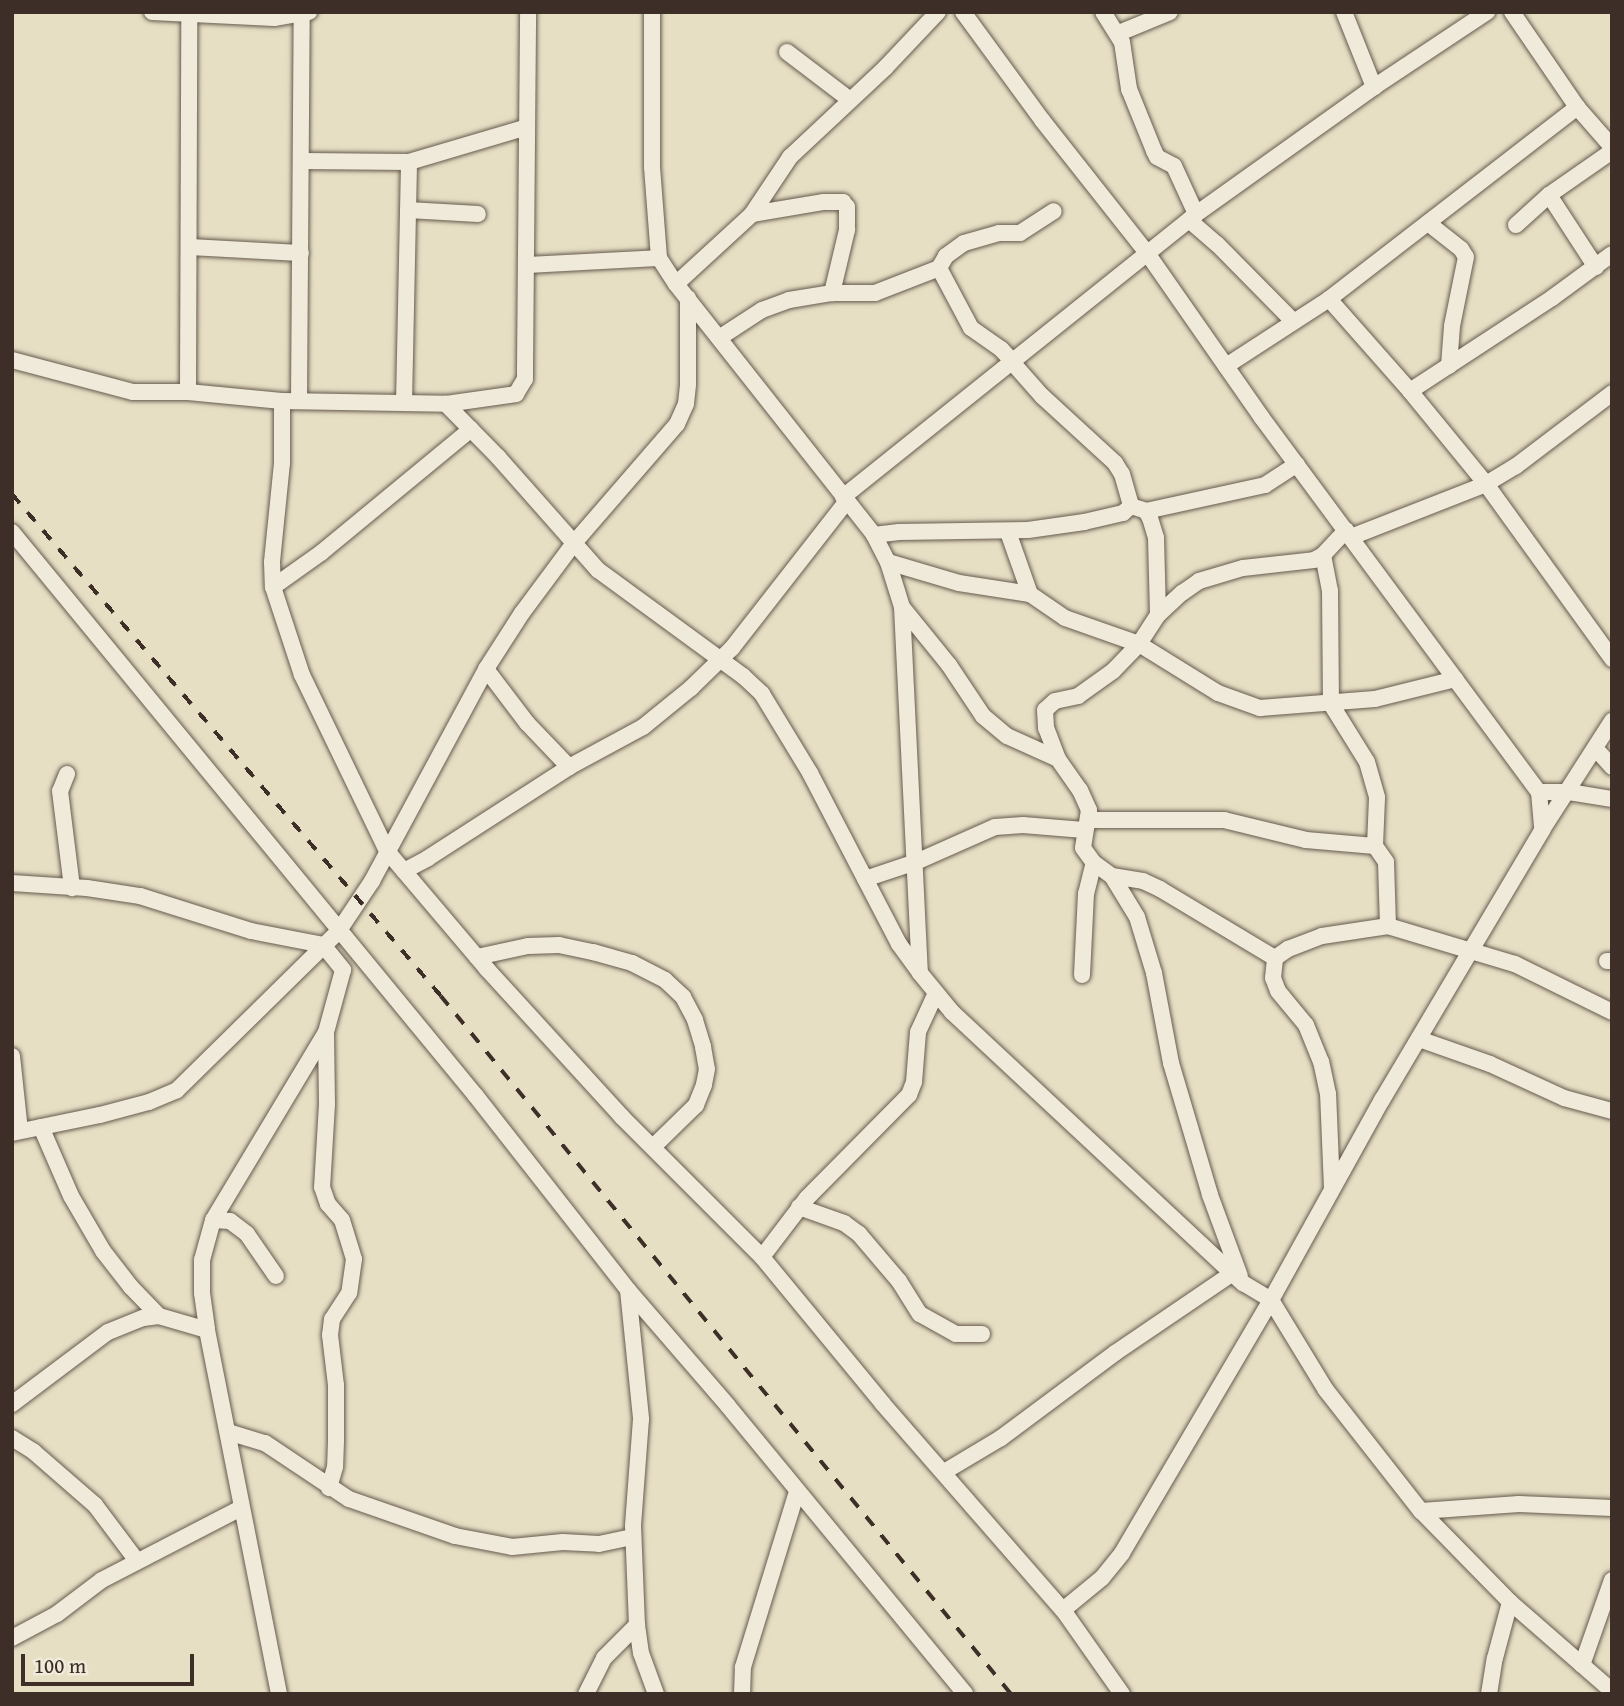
<!DOCTYPE html>
<style>
body{margin:0}
#map{position:relative;width:1624px;height:1706px;overflow:hidden;background:#e6dfc4;font-family:"Gentium Book Plus",serif}
div>[style]{position:absolute}
[style*='--x']{left:calc(var(--x)*1px);top:calc(var(--y)*1px);width:calc(var(--w)*1px);rotate:calc(var(--a)*1deg)}
.roads{filter:drop-shadow(0 0 2px #675a4e) drop-shadow(0 0 2px #675a4e)}
.minor>*{height:16px;margin:-8px;padding:0 8px;transform-origin:8px;border-radius:8px;background:#efead9}
.rail>*{height:3.5px;margin-top:-1.75px;transform-origin:0;background:repeating-linear-gradient(90deg,#3d2e27 0 12px,transparent 0 24px)}
span{translate:-50% -50%;white-space:nowrap;text-align:center;line-height:1.15;-webkit-text-stroke:7px #efead9;paint-order:stroke}
.frame{position:absolute;inset:0;border:14px solid #3d2e27;pointer-events:none}
.scale{position:absolute;left:21px;top:1654px;width:173px;height:32px;box-sizing:border-box;border:4px solid #3d2e27;border-top:0;padding-left:9px;font-size:21px;line-height:24px;white-space:nowrap;color:#3d2e27;-webkit-text-stroke:5px #efead9;paint-order:stroke}
</style>
<div id="map">
<div class="roads">
<div class="minor">
<i style="--x:152;--y:12;--w:122;--a:2.8"></i>
<i style="--x:274;--y:18;--w:36;--a:-10"></i>
<i style="--x:652;--y:12;--w:155;--a:90"></i>
<i style="--x:652;--y:167;--w:91;--a:85.6"></i>
<i style="--x:659;--y:258;--w:31;--a:57"></i>
<i style="--x:676;--y:284;--w:320;--a:51.7"></i>
<i style="--x:874;--y:535;--w:30;--a:63"></i>
<i style="--x:888;--y:562;--w:47;--a:72.7"></i>
<i style="--x:902;--y:607;--w:366;--a:87.2"></i>
<i style="--x:920;--y:973;--w:50;--a:50.6"></i>
<i style="--x:952;--y:1012;--w:398;--a:43"></i>
<i style="--x:1243;--y:1283;--w:33;--a:31"></i>
<i style="--x:1271;--y:1300;--w:105;--a:58.6"></i>
<i style="--x:1326;--y:1390;--w:154;--a:51.9"></i>
<i style="--x:1421;--y:1511;--w:127;--a:45.6"></i>
<i style="--x:1510;--y:1602;--w:135;--a:41.1"></i>
<i style="--x:963;--y:12;--w:134;--a:53.8"></i>
<i style="--x:1042;--y:120;--w:169;--a:51.7"></i>
<i style="--x:1147;--y:253;--w:201;--a:55.1"></i>
<i style="--x:1262;--y:418;--w:465;--a:53.5"></i>
<i style="--x:1539;--y:792;--w:38;--a:85"></i>
<i style="--x:1103;--y:12;--w:36;--a:58"></i>
<i style="--x:1122;--y:42;--w:48;--a:81.5"></i>
<i style="--x:1129;--y:89;--w:67;--a:68"></i>
<i style="--x:1154;--y:151;--w:7;--a:63"></i>
<i style="--x:1157;--y:157;--w:19;--a:28"></i>
<i style="--x:1174;--y:166;--w:53;--a:65.4"></i>
<i style="--x:1344;--y:12;--w:81;--a:68.2"></i>
<i style="--x:1512;--y:12;--w:115;--a:55.6"></i>
<i style="--x:1577;--y:107;--w:53;--a:48.8"></i>
<i style="--x:1119;--y:33;--w:55;--a:-22.4"></i>
<i style="--x:787;--y:52;--w:79;--a:37.3"></i>
<i style="--x:303;--y:161;--w:106;--a:0.5"></i>
<i style="--x:409;--y:162;--w:123;--a:-16.5"></i>
<i style="--x:1549;--y:195;--w:86;--a:56.9"></i>
<i style="--x:408;--y:210;--w:70;--a:3.3"></i>
<i style="--x:752;--y:214;--w:73;--a:-9.5"></i>
<i style="--x:824;--y:202;--w:19;--a:0"></i>
<i style="--x:843;--y:202;--w:6;--a:51"></i>
<i style="--x:847;--y:207;--w:23;--a:90"></i>
<i style="--x:847;--y:230;--w:65;--a:103.4"></i>
<i style="--x:1189;--y:220;--w:37;--a:41"></i>
<i style="--x:1217;--y:244;--w:108;--a:45.4"></i>
<i style="--x:1428;--y:223;--w:42;--a:38.2"></i>
<i style="--x:1461;--y:249;--w:9;--a:58"></i>
<i style="--x:1466;--y:257;--w:70;--a:101.5"></i>
<i style="--x:1452;--y:326;--w:40;--a:94.3"></i>
<i style="--x:1516;--y:225;--w:45;--a:-42.3"></i>
<i style="--x:1549;--y:195;--w:77;--a:-34.9"></i>
<i style="--x:189;--y:247;--w:112;--a:3.1"></i>
<i style="--x:526;--y:265;--w:133;--a:-3"></i>
<i style="--x:939;--y:268;--w:68;--a:61.9"></i>
<i style="--x:971;--y:328;--w:37;--a:35"></i>
<i style="--x:1001;--y:349;--w:16;--a:47"></i>
<i style="--x:676;--y:284;--w:103;--a:-42.6"></i>
<i style="--x:752;--y:214;--w:69;--a:-56.3"></i>
<i style="--x:790;--y:157;--w:130;--a:-43.1"></i>
<i style="--x:885;--y:68;--w:77;--a:-46.6"></i>
<i style="--x:1329;--y:299;--w:123;--a:48.6"></i>
<i style="--x:1410;--y:391;--w:120;--a:50.7"></i>
<i style="--x:1486;--y:484;--w:216;--a:54.2"></i>
<i style="--x:719;--y:338;--w:51;--a:-33.1"></i>
<i style="--x:762;--y:310;--w:29;--a:-20"></i>
<i style="--x:789;--y:300;--w:44;--a:-9.2"></i>
<i style="--x:832;--y:293;--w:43;--a:0"></i>
<i style="--x:875;--y:293;--w:69;--a:-21.3"></i>
<i style="--x:939;--y:268;--w:14;--a:-60"></i>
<i style="--x:946;--y:256;--w:22;--a:-36"></i>
<i style="--x:964;--y:243;--w:36;--a:-16"></i>
<i style="--x:999;--y:233;--w:21;--a:0"></i>
<i style="--x:1020;--y:233;--w:40;--a:-32.9"></i>
<i style="--x:12;--y:360;--w:125;--a:14.8"></i>
<i style="--x:133;--y:392;--w:55;--a:0"></i>
<i style="--x:188;--y:392;--w:94;--a:5.5"></i>
<i style="--x:282;--y:401;--w:164;--a:1"></i>
<i style="--x:446;--y:404;--w:71;--a:-8.1"></i>
<i style="--x:516;--y:394;--w:17;--a:-59"></i>
<i style="--x:525;--y:379;--w:11;--a:-90"></i>
<i style="--x:525;--y:368;--w:356;--a:-89.5"></i>
<i style="--x:1011;--y:361;--w:47;--a:48.5"></i>
<i style="--x:1042;--y:396;--w:99;--a:42.5"></i>
<i style="--x:1115;--y:463;--w:13;--a:58"></i>
<i style="--x:1122;--y:474;--w:33;--a:74"></i>
<i style="--x:1131;--y:506;--w:16;--a:18"></i>
<i style="--x:1146;--y:511;--w:8;--a:60"></i>
<i style="--x:1150;--y:518;--w:21;--a:73"></i>
<i style="--x:1156;--y:538;--w:77;--a:88.5"></i>
<i style="--x:1226;--y:366;--w:123;--a:-33"></i>
<i style="--x:1329;--y:299;--w:314;--a:-37.7"></i>
<i style="--x:1410;--y:391;--w:170;--a:-33.2"></i>
<i style="--x:1552;--y:298;--w:74;--a:-36.3"></i>
<i style="--x:188;--y:392;--w:379;--a:-89.8"></i>
<i style="--x:282;--y:401;--w:62;--a:90"></i>
<i style="--x:282;--y:463;--w:100;--a:95.8"></i>
<i style="--x:272;--y:562;--w:25;--a:88"></i>
<i style="--x:273;--y:587;--w:93;--a:71.8"></i>
<i style="--x:302;--y:675;--w:195;--a:64.2"></i>
<i style="--x:387;--y:851;--w:155;--a:49.7"></i>
<i style="--x:487;--y:969;--w:200;--a:47.6"></i>
<i style="--x:622;--y:1117;--w:198;--a:45"></i>
<i style="--x:762;--y:1257;--w:190;--a:50.5"></i>
<i style="--x:883;--y:1404;--w:274;--a:48.9"></i>
<i style="--x:1063;--y:1610;--w:103;--a:54.9"></i>
<i style="--x:299;--y:401;--w:387;--a:-89.6"></i>
<i style="--x:404;--y:403;--w:241;--a:-88.8"></i>
<i style="--x:446;--y:404;--w:74;--a:45.5"></i>
<i style="--x:498;--y:457;--w:151;--a:48.5"></i>
<i style="--x:598;--y:570;--w:180;--a:36.2"></i>
<i style="--x:743;--y:676;--w:26;--a:43"></i>
<i style="--x:762;--y:694;--w:92;--a:58.7"></i>
<i style="--x:810;--y:773;--w:193;--a:62.5"></i>
<i style="--x:899;--y:944;--w:36;--a:54"></i>
<i style="--x:843;--y:497;--w:452;--a:-38.7"></i>
<i style="--x:1196;--y:214;--w:219;--a:-35.5"></i>
<i style="--x:1374;--y:87;--w:136;--a:-33.6"></i>
<i style="--x:1146;--y:511;--w:122;--a:-12.3"></i>
<i style="--x:1265;--y:485;--w:38;--a:-33"></i>
<i style="--x:12;--y:532;--w:730;--a:50.56"></i>
<i style="--x:476;--y:1096;--w:246;--a:51.9"></i>
<i style="--x:628;--y:1290;--w:153;--a:49.2"></i>
<i style="--x:728;--y:1406;--w:373;--a:50.5"></i>
<i style="--x:1008;--y:532;--w:66;--a:70.5"></i>
<i style="--x:874;--y:535;--w:25;--a:-7"></i>
<i style="--x:899;--y:532;--w:129;--a:-0.9"></i>
<i style="--x:1028;--y:530;--w:57;--a:-8.1"></i>
<i style="--x:1084;--y:522;--w:40;--a:-13"></i>
<i style="--x:1123;--y:513;--w:11;--a:-41"></i>
<i style="--x:1351;--y:537;--w:145;--a:-21.4"></i>
<i style="--x:1486;--y:484;--w:35;--a:-31"></i>
<i style="--x:1516;--y:466;--w:121;--a:-37.2"></i>
<i style="--x:1323;--y:555;--w:37;--a:79"></i>
<i style="--x:1330;--y:591;--w:113;--a:89.5"></i>
<i style="--x:1331;--y:704;--w:68;--a:58.2"></i>
<i style="--x:1367;--y:762;--w:37;--a:74"></i>
<i style="--x:1377;--y:798;--w:48;--a:92.4"></i>
<i style="--x:1375;--y:846;--w:19;--a:55"></i>
<i style="--x:1386;--y:862;--w:64;--a:88.2"></i>
<i style="--x:888;--y:562;--w:74;--a:16.5"></i>
<i style="--x:959;--y:583;--w:72;--a:8.8"></i>
<i style="--x:1030;--y:594;--w:42;--a:34.4"></i>
<i style="--x:1065;--y:618;--w:78;--a:19.4"></i>
<i style="--x:1139;--y:644;--w:93;--a:31.8"></i>
<i style="--x:1218;--y:693;--w:45;--a:19.7"></i>
<i style="--x:1260;--y:708;--w:115;--a:-4.5"></i>
<i style="--x:1375;--y:699;--w:83;--a:-13.9"></i>
<i style="--x:273;--y:587;--w:60;--a:-35.5"></i>
<i style="--x:322;--y:552;--w:193;--a:-39.5"></i>
<i style="--x:902;--y:607;--w:75;--a:51"></i>
<i style="--x:949;--y:665;--w:61;--a:56.3"></i>
<i style="--x:983;--y:716;--w:31;--a:40"></i>
<i style="--x:1007;--y:736;--w:56;--a:24.3"></i>
<i style="--x:1058;--y:759;--w:38;--a:55"></i>
<i style="--x:1080;--y:790;--w:22;--a:66"></i>
<i style="--x:1089;--y:810;--w:38;--a:99"></i>
<i style="--x:1083;--y:848;--w:19;--a:54"></i>
<i style="--x:1094;--y:863;--w:22;--a:36"></i>
<i style="--x:1112;--y:876;--w:48;--a:58.6"></i>
<i style="--x:1137;--y:917;--w:59;--a:73.1"></i>
<i style="--x:1154;--y:973;--w:92;--a:79.3"></i>
<i style="--x:1171;--y:1063;--w:138;--a:73.5"></i>
<i style="--x:1210;--y:1195;--w:86;--a:69.7"></i>
<i style="--x:486;--y:669;--w:68;--a:52.8"></i>
<i style="--x:527;--y:723;--w:61;--a:46.3"></i>
<i style="--x:1596;--y:749;--w:24;--a:48"></i>
<i style="--x:1058;--y:759;--w:33;--a:-111"></i>
<i style="--x:1046;--y:728;--w:18;--a:-93"></i>
<i style="--x:1045;--y:710;--w:13;--a:-42"></i>
<i style="--x:1055;--y:701;--w:24;--a:-12"></i>
<i style="--x:1078;--y:696;--w:43;--a:-35.5"></i>
<i style="--x:1113;--y:671;--w:37;--a:-46"></i>
<i style="--x:1139;--y:644;--w:35;--a:-57"></i>
<i style="--x:1158;--y:615;--w:33;--a:-43"></i>
<i style="--x:1182;--y:593;--w:21;--a:-35"></i>
<i style="--x:1199;--y:581;--w:46;--a:-16.5"></i>
<i style="--x:1243;--y:568;--w:71;--a:-6.4"></i>
<i style="--x:1314;--y:560;--w:10;--a:-29"></i>
<i style="--x:1323;--y:555;--w:34;--a:-47"></i>
<i style="--x:67;--y:774;--w:18;--a:112"></i>
<i style="--x:60;--y:791;--w:98;--a:82.9"></i>
<i style="--x:1539;--y:792;--w:30;--a:0"></i>
<i style="--x:1569;--y:792;--w:44;--a:9.2"></i>
<i style="--x:1089;--y:820;--w:135;--a:0"></i>
<i style="--x:1224;--y:820;--w:84;--a:13.7"></i>
<i style="--x:1306;--y:840;--w:69;--a:5"></i>
<i style="--x:404;--y:871;--w:27;--a:-28"></i>
<i style="--x:428;--y:858;--w:168;--a:-32.8"></i>
<i style="--x:569;--y:767;--w:84;--a:-28.4"></i>
<i style="--x:643;--y:727;--w:62;--a:-39.1"></i>
<i style="--x:691;--y:688;--w:57;--a:-44.3"></i>
<i style="--x:732;--y:648;--w:187;--a:-52"></i>
<i style="--x:1112;--y:876;--w:31;--a:9"></i>
<i style="--x:1143;--y:881;--w:19;--a:25"></i>
<i style="--x:1160;--y:889;--w:134;--a:31"></i>
<i style="--x:865;--y:879;--w:54;--a:-18.4"></i>
<i style="--x:916;--y:862;--w:86;--a:-23.9"></i>
<i style="--x:995;--y:827;--w:28;--a:-4"></i>
<i style="--x:1023;--y:825;--w:61;--a:4.7"></i>
<i style="--x:12;--y:883;--w:75;--a:3.8"></i>
<i style="--x:87;--y:888;--w:54;--a:8.6"></i>
<i style="--x:140;--y:896;--w:116;--a:17.5"></i>
<i style="--x:251;--y:931;--w:73;--a:11"></i>
<i style="--x:323;--y:945;--w:32;--a:51"></i>
<i style="--x:343;--y:970;--w:64;--a:105.3"></i>
<i style="--x:326;--y:1032;--w:219;--a:121"></i>
<i style="--x:213;--y:1220;--w:41;--a:105.4"></i>
<i style="--x:202;--y:1260;--w:33;--a:90"></i>
<i style="--x:202;--y:1293;--w:37;--a:82"></i>
<i style="--x:207;--y:1330;--w:371;--a:78.8"></i>
<i style="--x:477;--y:957;--w:52;--a:-12.2"></i>
<i style="--x:528;--y:946;--w:31;--a:-2"></i>
<i style="--x:559;--y:945;--w:35;--a:12"></i>
<i style="--x:593;--y:952;--w:41;--a:15.8"></i>
<i style="--x:632;--y:963;--w:37;--a:27"></i>
<i style="--x:665;--y:980;--w:25;--a:43"></i>
<i style="--x:683;--y:997;--w:26;--a:62"></i>
<i style="--x:695;--y:1020;--w:28;--a:73"></i>
<i style="--x:703;--y:1047;--w:22;--a:80"></i>
<i style="--x:707;--y:1069;--w:16;--a:101"></i>
<i style="--x:704;--y:1085;--w:22;--a:112"></i>
<i style="--x:696;--y:1105;--w:59;--a:135.7"></i>
<i style="--x:1607;--y:961;--w:5;--a:0"></i>
<i style="--x:1082;--y:975;--w:81;--a:-87.2"></i>
<i style="--x:1086;--y:894;--w:32;--a:-76"></i>
<i style="--x:326;--y:1033;--w:71;--a:89.2"></i>
<i style="--x:327;--y:1104;--w:83;--a:93.4"></i>
<i style="--x:322;--y:1187;--w:18;--a:71"></i>
<i style="--x:328;--y:1204;--w:21;--a:49"></i>
<i style="--x:342;--y:1220;--w:41;--a:72.9"></i>
<i style="--x:354;--y:1259;--w:34;--a:98"></i>
<i style="--x:349;--y:1293;--w:31;--a:123"></i>
<i style="--x:332;--y:1319;--w:16;--a:97"></i>
<i style="--x:330;--y:1335;--w:50;--a:83.2"></i>
<i style="--x:336;--y:1385;--w:56;--a:90"></i>
<i style="--x:336;--y:1441;--w:26;--a:92"></i>
<i style="--x:335;--y:1467;--w:22;--a:106"></i>
<i style="--x:1419;--y:1039;--w:75;--a:19.4"></i>
<i style="--x:1490;--y:1064;--w:81;--a:24.7"></i>
<i style="--x:1564;--y:1098;--w:50;--a:15.2"></i>
<i style="--x:12;--y:1056;--w:75;--a:83.9"></i>
<i style="--x:41;--y:1127;--w:75;--a:66.5"></i>
<i style="--x:71;--y:1196;--w:64;--a:59.8"></i>
<i style="--x:103;--y:1251;--w:46;--a:52.1"></i>
<i style="--x:131;--y:1287;--w:40;--a:46"></i>
<i style="--x:159;--y:1316;--w:50;--a:16.3"></i>
<i style="--x:12;--y:1133;--w:90;--a:-11.6"></i>
<i style="--x:100;--y:1115;--w:51;--a:-14.9"></i>
<i style="--x:149;--y:1102;--w:30;--a:-23"></i>
<i style="--x:177;--y:1090;--w:226;--a:-44.5"></i>
<i style="--x:338;--y:932;--w:61;--a:-56.3"></i>
<i style="--x:372;--y:881;--w:241;--a:-61.7"></i>
<i style="--x:486;--y:669;--w:67;--a:-57.3"></i>
<i style="--x:522;--y:613;--w:87;--a:-53.4"></i>
<i style="--x:574;--y:543;--w:157;--a:-49.1"></i>
<i style="--x:677;--y:424;--w:22;--a:-66"></i>
<i style="--x:686;--y:404;--w:20;--a:-84"></i>
<i style="--x:688;--y:384;--w:86;--a:-90"></i>
<i style="--x:1332;--y:1188;--w:94;--a:-92.4"></i>
<i style="--x:1328;--y:1094;--w:33;--a:-102"></i>
<i style="--x:1321;--y:1062;--w:40;--a:-112"></i>
<i style="--x:1306;--y:1025;--w:44;--a:-129.5"></i>
<i style="--x:1278;--y:991;--w:14;--a:-111"></i>
<i style="--x:1273;--y:978;--w:20;--a:-84"></i>
<i style="--x:1275;--y:958;--w:16;--a:-35"></i>
<i style="--x:1288;--y:949;--w:36;--a:-21"></i>
<i style="--x:1322;--y:936;--w:67;--a:-8.6"></i>
<i style="--x:1388;--y:926;--w:133;--a:16.7"></i>
<i style="--x:1515;--y:964;--w:108;--a:26.3"></i>
<i style="--x:799;--y:1207;--w:48;--a:19.6"></i>
<i style="--x:844;--y:1223;--w:19;--a:36"></i>
<i style="--x:859;--y:1234;--w:62;--a:49.6"></i>
<i style="--x:899;--y:1281;--w:39;--a:58"></i>
<i style="--x:920;--y:1314;--w:41;--a:29.1"></i>
<i style="--x:956;--y:1334;--w:26;--a:0"></i>
<i style="--x:213;--y:1220;--w:17;--a:3"></i>
<i style="--x:230;--y:1221;--w:21;--a:37"></i>
<i style="--x:247;--y:1234;--w:51;--a:55.4"></i>
<i style="--x:762;--y:1257;--w:74;--a:-52.7"></i>
<i style="--x:807;--y:1198;--w:145;--a:-45.3"></i>
<i style="--x:909;--y:1095;--w:14;--a:-69"></i>
<i style="--x:914;--y:1082;--w:50;--a:-85.4"></i>
<i style="--x:918;--y:1032;--w:43;--a:-65.2"></i>
<i style="--x:628;--y:1290;--w:130;--a:84.2"></i>
<i style="--x:641;--y:1419;--w:107;--a:94.3"></i>
<i style="--x:633;--y:1526;--w:99;--a:87.7"></i>
<i style="--x:637;--y:1625;--w:28;--a:82"></i>
<i style="--x:641;--y:1653;--w:44;--a:69.9"></i>
<i style="--x:12;--y:1404;--w:120;--a:-36.9"></i>
<i style="--x:108;--y:1332;--w:38;--a:-22"></i>
<i style="--x:143;--y:1318;--w:16;--a:-7"></i>
<i style="--x:228;--y:1432;--w:39;--a:17"></i>
<i style="--x:265;--y:1443;--w:101;--a:33.7"></i>
<i style="--x:349;--y:1499;--w:112;--a:19.2"></i>
<i style="--x:455;--y:1536;--w:58;--a:10.9"></i>
<i style="--x:512;--y:1547;--w:51;--a:-5.6"></i>
<i style="--x:563;--y:1542;--w:36;--a:3"></i>
<i style="--x:599;--y:1544;--w:35;--a:-12"></i>
<i style="--x:12;--y:1438;--w:26;--a:32"></i>
<i style="--x:34;--y:1452;--w:81;--a:41"></i>
<i style="--x:95;--y:1505;--w:70;--a:53.1"></i>
<i style="--x:944;--y:1472;--w:66;--a:-30.8"></i>
<i style="--x:1001;--y:1438;--w:142;--a:-36.7"></i>
<i style="--x:1115;--y:1353;--w:144;--a:-34.2"></i>
<i style="--x:1421;--y:1511;--w:98;--a:-4.1"></i>
<i style="--x:1519;--y:1504;--w:93;--a:2.5"></i>
<i style="--x:1063;--y:1610;--w:50;--a:-39.4"></i>
<i style="--x:1102;--y:1578;--w:32;--a:-51"></i>
<i style="--x:1122;--y:1553;--w:294;--a:-59.5"></i>
<i style="--x:1271;--y:1300;--w:229;--a:-61"></i>
<i style="--x:1382;--y:1100;--w:314;--a:-59.3"></i>
<i style="--x:1542;--y:830;--w:130;--a:-57.3"></i>
<i style="--x:12;--y:1638;--w:51;--a:-28.1"></i>
<i style="--x:57;--y:1614;--w:56;--a:-37.1"></i>
<i style="--x:102;--y:1580;--w:157;--a:-27.4"></i>
<i style="--x:1582;--y:1665;--w:90;--a:-70.6"></i>
<i style="--x:586;--y:1694;--w:40;--a:-63.4"></i>
<i style="--x:604;--y:1658;--w:47;--a:-45"></i>
<i style="--x:742;--y:1694;--w:27;--a:-88"></i>
<i style="--x:743;--y:1667;--w:184;--a:-72.9"></i>
<i style="--x:1489;--y:1694;--w:36;--a:-81"></i>
<i style="--x:1495;--y:1658;--w:58;--a:-75"></i>
</div>
</div>
<div class="rail">
<i style="--x:12;--y:494;--w:660;--a:49.48"></i>
<i style="--x:441;--y:996;--w:901;--a:50.76"></i>
</div>
<div class="frame"></div>
<div class="scale">100 m</div>
</div>
